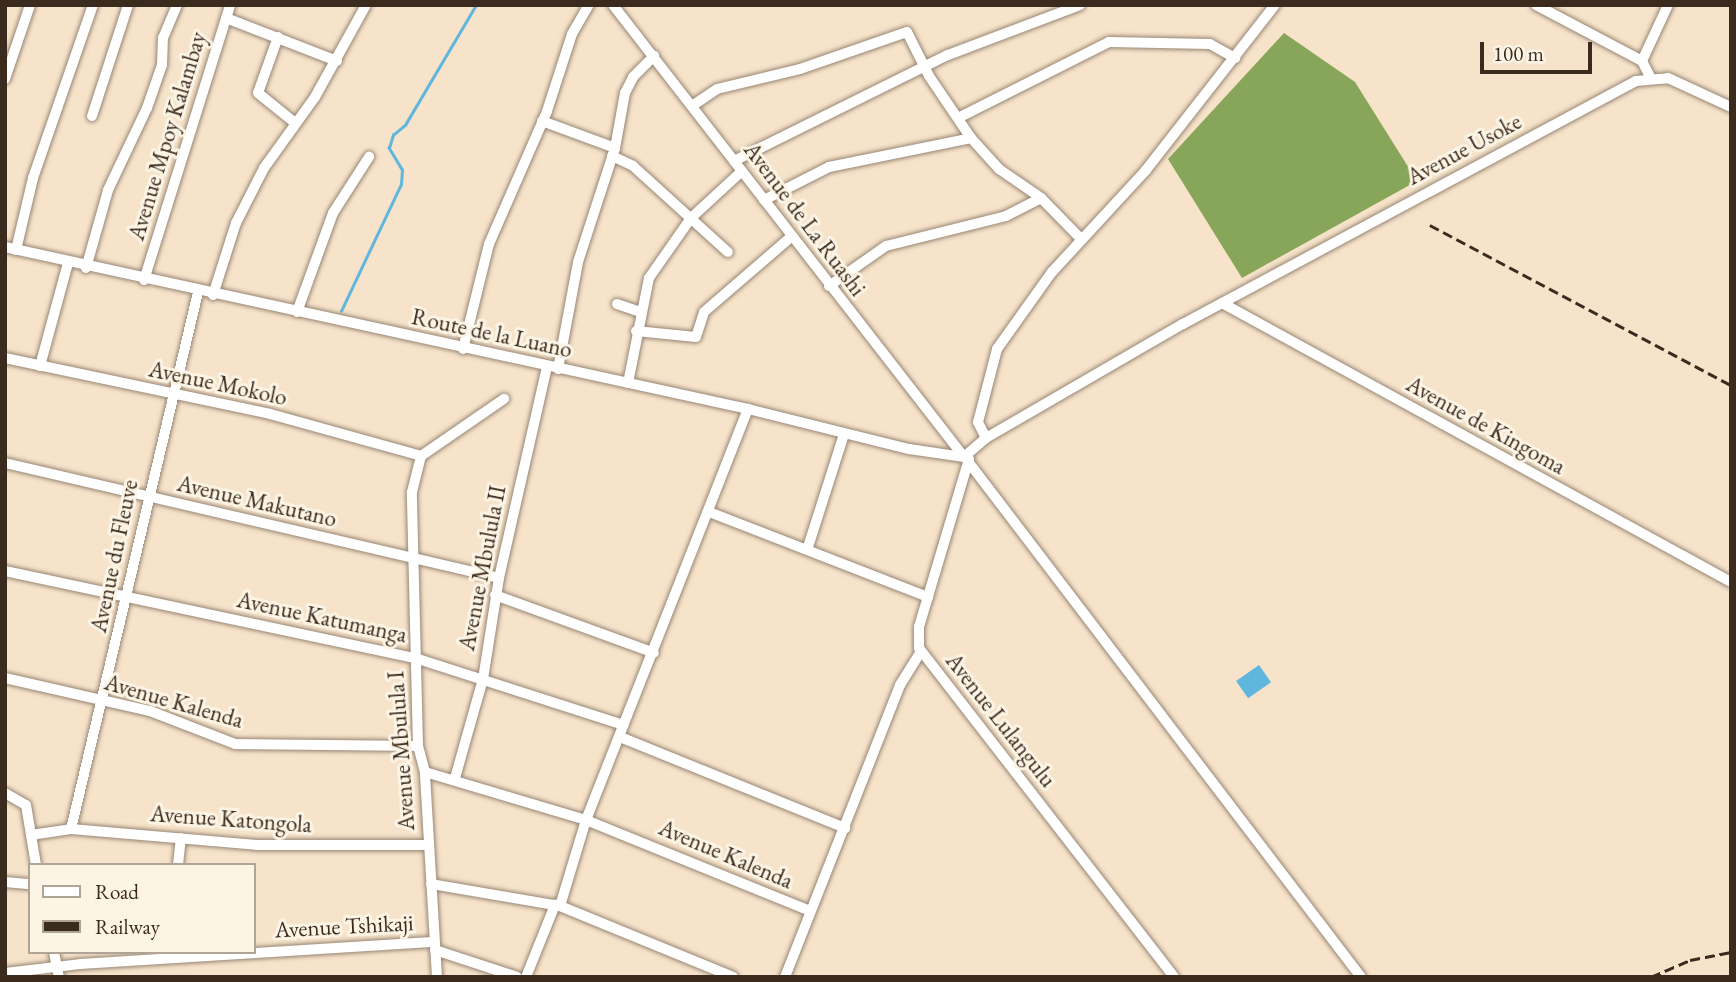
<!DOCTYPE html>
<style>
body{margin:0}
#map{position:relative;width:1736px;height:982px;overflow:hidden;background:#f6e3ca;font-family:"EB Garamond",serif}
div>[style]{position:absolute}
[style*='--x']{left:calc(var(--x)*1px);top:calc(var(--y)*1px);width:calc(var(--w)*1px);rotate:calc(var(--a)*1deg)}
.forest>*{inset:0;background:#88a659}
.water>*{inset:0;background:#60b7dd;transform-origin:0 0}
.stream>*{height:2.5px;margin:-1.25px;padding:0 1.25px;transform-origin:1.25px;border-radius:1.25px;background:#60b7dd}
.roads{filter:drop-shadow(0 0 2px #988674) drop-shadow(0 0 2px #988674)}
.minor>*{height:10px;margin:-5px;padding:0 5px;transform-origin:5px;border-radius:5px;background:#fff}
.rail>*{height:2.5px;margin-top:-1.25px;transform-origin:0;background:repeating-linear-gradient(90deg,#3b2a1e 0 10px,transparent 0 15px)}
span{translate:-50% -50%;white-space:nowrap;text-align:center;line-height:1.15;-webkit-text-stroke:6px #fcf5e5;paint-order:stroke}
.street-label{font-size:23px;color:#3b2a1e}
.frame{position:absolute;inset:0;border:7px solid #3b2a1e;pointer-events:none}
.legend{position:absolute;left:28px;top:863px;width:228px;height:91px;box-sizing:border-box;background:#fcf5e5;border:2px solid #afa495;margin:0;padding:9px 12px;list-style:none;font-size:21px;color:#3b2a1e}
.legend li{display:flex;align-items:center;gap:14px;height:35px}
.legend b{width:35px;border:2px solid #afa495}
.scale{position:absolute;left:1480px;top:42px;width:112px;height:32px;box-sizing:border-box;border:4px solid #3b2a1e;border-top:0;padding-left:9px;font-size:21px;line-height:24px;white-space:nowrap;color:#3b2a1e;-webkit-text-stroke:5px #fcf5e5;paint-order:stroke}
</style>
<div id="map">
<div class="forest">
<i style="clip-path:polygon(1284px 33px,1355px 82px,1417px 181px,1242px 278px,1168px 159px)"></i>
</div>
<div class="water">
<i style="left:1259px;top:665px;width:21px;height:28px;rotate:55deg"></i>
</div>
<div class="stream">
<i style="--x:341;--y:311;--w:140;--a:-64.7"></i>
<i style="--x:401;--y:184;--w:14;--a:-86"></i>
<i style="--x:402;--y:170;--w:26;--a:-121"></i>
<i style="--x:389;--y:148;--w:14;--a:-73"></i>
<i style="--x:393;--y:135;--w:16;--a:-40"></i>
<i style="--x:405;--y:125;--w:139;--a:-59.4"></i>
</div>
<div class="roads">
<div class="minor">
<i style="--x:613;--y:5;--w:572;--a:52.17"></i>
<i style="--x:1536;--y:5;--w:120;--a:27.8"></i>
<i style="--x:1642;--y:61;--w:18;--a:63"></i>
<i style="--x:226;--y:18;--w:119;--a:21.2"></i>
<i style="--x:278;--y:37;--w:59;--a:109.7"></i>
<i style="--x:258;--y:93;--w:48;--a:39"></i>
<i style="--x:1642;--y:61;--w:62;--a:-65.1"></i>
<i style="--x:5;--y:79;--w:78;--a:-71.3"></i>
<i style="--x:692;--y:106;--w:30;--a:-34"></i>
<i style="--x:717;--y:89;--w:85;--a:-13.5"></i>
<i style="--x:800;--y:69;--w:113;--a:-19.1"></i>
<i style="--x:907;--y:32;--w:49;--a:63.4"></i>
<i style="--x:929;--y:76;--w:75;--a:55.9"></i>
<i style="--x:971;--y:138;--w:42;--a:47.9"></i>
<i style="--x:999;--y:169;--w:51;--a:34.6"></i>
<i style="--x:1041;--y:198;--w:56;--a:45.7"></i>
<i style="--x:92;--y:116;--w:117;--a:-72"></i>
<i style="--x:958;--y:118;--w:169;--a:-26.7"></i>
<i style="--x:1109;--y:42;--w:101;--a:1.1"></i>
<i style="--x:1210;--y:44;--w:29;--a:29"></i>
<i style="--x:542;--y:121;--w:78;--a:20.3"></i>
<i style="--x:612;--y:156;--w:23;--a:25"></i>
<i style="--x:633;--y:166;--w:128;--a:42.2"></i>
<i style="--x:734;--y:161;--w:239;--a:-26.4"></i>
<i style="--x:948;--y:55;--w:141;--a:-20.7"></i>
<i style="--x:764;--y:200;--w:73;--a:-26.9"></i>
<i style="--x:829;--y:167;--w:145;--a:-11.5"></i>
<i style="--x:5;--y:247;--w:760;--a:12.3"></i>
<i style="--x:748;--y:409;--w:166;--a:14"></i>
<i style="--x:909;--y:449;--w:56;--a:8.3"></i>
<i style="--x:964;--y:457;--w:29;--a:-41"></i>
<i style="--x:986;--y:438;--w:228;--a:-30.1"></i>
<i style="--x:1183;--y:324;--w:514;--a:-28.21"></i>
<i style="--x:1636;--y:81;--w:32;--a:-5"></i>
<i style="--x:1668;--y:78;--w:69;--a:24.7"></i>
<i style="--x:16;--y:250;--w:74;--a:-76.7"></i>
<i style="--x:33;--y:178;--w:183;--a:-70.9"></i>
<i style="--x:86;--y:268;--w:81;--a:-74.2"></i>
<i style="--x:108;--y:190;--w:91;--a:-64.6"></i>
<i style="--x:147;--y:108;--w:46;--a:-70.8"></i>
<i style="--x:162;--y:65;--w:27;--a:-88"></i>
<i style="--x:163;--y:38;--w:36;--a:-67"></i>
<i style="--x:144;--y:280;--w:288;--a:-72.6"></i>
<i style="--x:829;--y:286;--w:70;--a:-35.1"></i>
<i style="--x:886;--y:246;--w:124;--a:-14"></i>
<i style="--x:1006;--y:216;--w:39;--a:-27"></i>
<i style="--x:213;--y:295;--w:76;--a:-72.3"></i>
<i style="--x:236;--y:223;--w:62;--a:-63"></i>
<i style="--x:264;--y:168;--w:87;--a:-54.3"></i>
<i style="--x:315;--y:97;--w:105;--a:-61"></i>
<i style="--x:1222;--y:303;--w:580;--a:28.73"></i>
<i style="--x:617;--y:304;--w:24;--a:19"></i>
<i style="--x:297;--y:312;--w:105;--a:-70"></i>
<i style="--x:333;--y:213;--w:67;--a:-57.3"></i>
<i style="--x:636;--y:331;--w:60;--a:5.7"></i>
<i style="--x:696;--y:337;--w:26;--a:-72"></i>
<i style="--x:704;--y:312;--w:115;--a:-40.8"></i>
<i style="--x:463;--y:349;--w:108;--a:-76.1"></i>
<i style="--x:489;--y:244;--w:145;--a:-66.4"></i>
<i style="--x:547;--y:111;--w:81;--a:-72"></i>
<i style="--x:572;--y:34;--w:34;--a:-60"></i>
<i style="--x:5;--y:358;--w:271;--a:11.9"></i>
<i style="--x:270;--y:414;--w:157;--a:15.5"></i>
<i style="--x:40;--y:366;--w:107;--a:-74.8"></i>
<i style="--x:558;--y:369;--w:109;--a:-79.4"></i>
<i style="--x:578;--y:262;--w:120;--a:-72"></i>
<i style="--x:615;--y:148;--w:56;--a:-79.7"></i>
<i style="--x:625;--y:93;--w:18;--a:-63"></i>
<i style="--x:633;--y:77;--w:30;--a:-45"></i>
<i style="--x:628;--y:383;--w:107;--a:-78.7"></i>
<i style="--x:649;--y:278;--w:73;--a:-55"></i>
<i style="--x:691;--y:218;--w:69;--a:-42.7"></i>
<i style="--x:986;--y:438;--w:18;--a:-117"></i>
<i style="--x:978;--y:422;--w:75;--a:-75.4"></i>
<i style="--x:997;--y:349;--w:95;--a:-54.5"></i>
<i style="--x:1052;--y:272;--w:139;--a:-47.3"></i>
<i style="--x:1146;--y:170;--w:209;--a:-52"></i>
<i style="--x:969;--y:459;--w:175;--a:106.6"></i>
<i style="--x:919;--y:627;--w:21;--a:90"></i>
<i style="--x:919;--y:648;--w:416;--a:52.2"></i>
<i style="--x:5;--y:463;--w:507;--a:13.1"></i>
<i style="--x:970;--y:464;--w:645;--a:52.69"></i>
<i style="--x:709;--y:512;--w:235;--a:21.2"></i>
<i style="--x:808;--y:547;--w:119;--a:-72.3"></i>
<i style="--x:5;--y:571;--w:419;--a:12"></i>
<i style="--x:415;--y:658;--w:219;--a:17.8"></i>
<i style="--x:495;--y:595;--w:169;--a:20"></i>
<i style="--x:5;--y:678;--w:149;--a:12.8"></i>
<i style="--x:150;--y:711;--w:91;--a:21.2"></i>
<i style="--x:235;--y:744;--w:183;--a:0.6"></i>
<i style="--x:620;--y:737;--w:243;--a:22"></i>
<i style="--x:425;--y:772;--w:168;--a:16.6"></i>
<i style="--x:586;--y:820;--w:242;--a:22.1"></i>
<i style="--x:455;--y:778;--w:103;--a:-74.2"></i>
<i style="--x:483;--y:679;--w:102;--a:-81"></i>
<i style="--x:499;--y:578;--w:217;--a:-77.2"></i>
<i style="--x:5;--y:793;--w:24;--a:30"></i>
<i style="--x:26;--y:805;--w:61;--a:80.5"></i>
<i style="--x:71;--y:829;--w:552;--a:-76.69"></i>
<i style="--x:31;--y:835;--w:40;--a:-8.5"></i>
<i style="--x:71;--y:829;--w:186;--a:4.9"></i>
<i style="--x:256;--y:845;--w:172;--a:0"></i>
<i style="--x:178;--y:865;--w:27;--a:-84"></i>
<i style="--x:5;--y:882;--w:25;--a:5"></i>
<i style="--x:431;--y:884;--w:131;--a:9.7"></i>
<i style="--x:560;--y:906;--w:187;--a:22.3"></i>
<i style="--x:560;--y:906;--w:90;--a:-73.2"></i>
<i style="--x:586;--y:820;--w:442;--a:-68.5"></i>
<i style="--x:435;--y:950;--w:86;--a:18.2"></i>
<i style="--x:54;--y:952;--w:25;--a:79"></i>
<i style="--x:5;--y:973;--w:77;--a:-6.8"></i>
<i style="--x:81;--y:964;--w:354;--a:-3.6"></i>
<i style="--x:437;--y:977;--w:205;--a:-93.4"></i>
<i style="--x:425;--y:772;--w:27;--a:-105"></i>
<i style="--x:418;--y:746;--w:254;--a:-91.4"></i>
<i style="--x:412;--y:492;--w:37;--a:-76"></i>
<i style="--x:421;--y:456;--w:101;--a:-34.5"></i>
<i style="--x:526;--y:977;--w:78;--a:-68.1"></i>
<i style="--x:785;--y:977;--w:314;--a:-68.5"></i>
<i style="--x:900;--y:685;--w:39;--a:-58"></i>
</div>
</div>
<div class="rail">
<i style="--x:1430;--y:225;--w:341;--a:28"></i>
<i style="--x:1651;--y:977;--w:43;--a:-23.6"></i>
<i style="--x:1690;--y:960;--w:42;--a:-11"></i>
</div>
<div class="street-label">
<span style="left:167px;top:136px;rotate:-73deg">Avenue Mpoy Kalambay</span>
<span style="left:1464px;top:149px;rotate:-28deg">Avenue Usoke</span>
<span style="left:805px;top:219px;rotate:53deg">Avenue de La Ruashi</span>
<span style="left:492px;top:333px;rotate:12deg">Route de la Luano</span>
<span style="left:218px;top:383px;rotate:12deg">Avenue Mokolo</span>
<span style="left:1486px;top:425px;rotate:29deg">Avenue de Kingoma</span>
<span style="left:257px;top:501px;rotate:13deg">Avenue Makutano</span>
<span style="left:114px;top:556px;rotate:-78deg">Avenue du Fleuve</span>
<span style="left:482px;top:568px;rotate:-79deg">Avenue Mbulula II</span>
<span style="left:322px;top:617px;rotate:12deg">Avenue Katumanga</span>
<span style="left:174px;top:701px;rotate:16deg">Avenue Kalenda</span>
<span style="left:1001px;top:720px;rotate:52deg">Avenue Lulangulu</span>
<span style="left:401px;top:751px;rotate:-94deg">Avenue Mbulula I</span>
<span style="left:231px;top:819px;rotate:4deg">Avenue Katongola</span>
<span style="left:726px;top:854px;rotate:23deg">Avenue Kalenda</span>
<span style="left:344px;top:926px;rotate:-3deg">Avenue Tshikaji</span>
</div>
<div class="frame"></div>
<ul class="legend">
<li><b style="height:9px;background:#fff"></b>Road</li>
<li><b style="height:9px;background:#3b2a1e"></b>Railway</li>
</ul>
<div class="scale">100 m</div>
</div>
